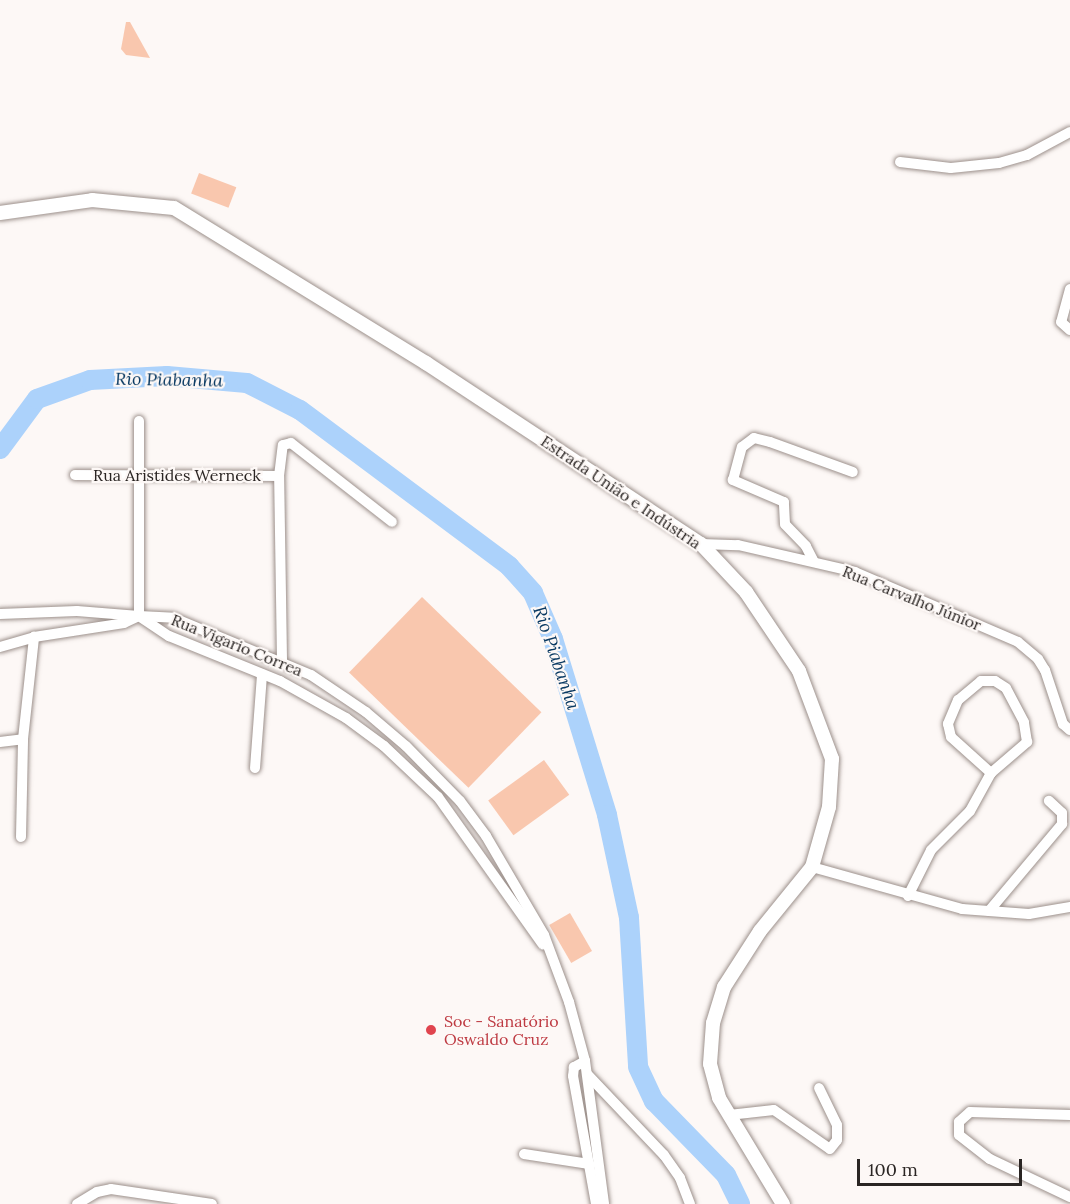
<!DOCTYPE html>
<meta charset="utf-8">
<style>
body{margin:0}
#map{position:relative;width:1070px;height:1204px;overflow:hidden;background:#fdf8f6;font-family:Lora,serif}
div>[style]{position:absolute}
[style*='--x']{left:calc(var(--x)*1px);top:calc(var(--y)*1px);width:calc(var(--w)*1px);rotate:calc(var(--a)*1deg)}
.green>*{inset:0;background:#f9c7ae;transform-origin:0 0}
.river>*{height:20px;margin:-10px;padding:0 10px;transform-origin:10px;border-radius:10px;background:#acd2fb}
.roads{filter:drop-shadow(0 0 2px #9c908b) drop-shadow(0 0 2px #9c908b)}
.minor>*{height:10px;margin:-5px;padding:0 5px;transform-origin:5px;border-radius:5px;background:#fff}
.major>*{height:14px;margin:-7px;padding:0 7px;transform-origin:7px;border-radius:7px;background:#fff}
.dots>*{width:16px;height:16px;translate:-50% -50%;box-sizing:border-box;border:3px solid #fdf8f6;border-radius:50%}
span{translate:-50% -50%;white-space:nowrap;text-align:center;line-height:1.15;-webkit-text-stroke:4.5px #fdf8f6;paint-order:stroke}
.street-label{font-size:16px;color:#2a2523}
.health-label{font-size:16px;color:#be3a42}
.left{translate:0 -50%;text-align:left}
.water-label{font-size:18px;color:#093962;font-style:italic}
.scale{position:absolute;left:857px;top:1159px;width:165px;height:27px;box-sizing:border-box;border:3px solid #2a2523;border-top:0;padding-left:8px;font-size:18px;line-height:21px;white-space:nowrap;color:#2a2523;-webkit-text-stroke:4px #fdf8f6;paint-order:stroke}
</style>
<div id="map">
<div class="green">
<i style="clip-path:polygon(126px 22px,130px 22px,150px 58px,126px 55px,121px 49px)"></i>
<i style="left:199px;top:173px;width:40px;height:22px;rotate:21deg"></i>
<i style="left:422px;top:597px;width:166px;height:105px;rotate:44deg"></i>
<i style="left:544px;top:760px;width:43px;height:69px;rotate:54deg"></i>
<i style="left:570px;top:913px;width:44px;height:24px;rotate:60deg"></i>
</div>
<div class="river">
<i style="--x:0;--y:449;--w:62;--a:-53.5"></i>
<i style="--x:37;--y:399;--w:56;--a:-19.7"></i>
<i style="--x:90;--y:380;--w:77;--a:-3"></i>
<i style="--x:167;--y:376;--w:80;--a:5"></i>
<i style="--x:247;--y:383;--w:59;--a:27"></i>
<i style="--x:300;--y:410;--w:261;--a:36.7"></i>
<i style="--x:509;--y:566;--w:36;--a:48"></i>
<i style="--x:533;--y:593;--w:50;--a:66.5"></i>
<i style="--x:553;--y:639;--w:184;--a:72.9"></i>
<i style="--x:607;--y:815;--w:105;--a:77.9"></i>
<i style="--x:629;--y:918;--w:149;--a:86.5"></i>
<i style="--x:638;--y:1067;--w:38;--a:65"></i>
<i style="--x:654;--y:1101;--w:103;--a:45.8"></i>
<i style="--x:726;--y:1175;--w:32;--a:64"></i>
</div>
<div class="roads">
<div class="minor">
<i style="--x:900;--y:162;--w:51;--a:6.7"></i>
<i style="--x:951;--y:168;--w:48;--a:-5.9"></i>
<i style="--x:999;--y:163;--w:29;--a:-16"></i>
<i style="--x:1027;--y:155;--w:49;--a:-28.1"></i>
<i style="--x:1070;--y:289;--w:34;--a:105"></i>
<i style="--x:1061;--y:322;--w:12;--a:42"></i>
<i style="--x:75;--y:475;--w:204;--a:0.3"></i>
<i style="--x:701;--y:544;--w:37;--a:2"></i>
<i style="--x:738;--y:545;--w:120;--a:13"></i>
<i style="--x:855;--y:572;--w:177;--a:23.2"></i>
<i style="--x:1018;--y:642;--w:26;--a:40"></i>
<i style="--x:1038;--y:659;--w:13;--a:58"></i>
<i style="--x:1045;--y:670;--w:57;--a:71.6"></i>
<i style="--x:1063;--y:724;--w:9;--a:41"></i>
<i style="--x:814;--y:562;--w:18;--a:-117"></i>
<i style="--x:806;--y:546;--w:30;--a:-134"></i>
<i style="--x:785;--y:524;--w:22;--a:-93"></i>
<i style="--x:784;--y:502;--w:56;--a:-156.7"></i>
<i style="--x:733;--y:480;--w:34;--a:-75"></i>
<i style="--x:742;--y:447;--w:15;--a:-37"></i>
<i style="--x:754;--y:438;--w:16;--a:14"></i>
<i style="--x:770;--y:442;--w:88;--a:19.9"></i>
<i style="--x:0;--y:614;--w:77;--a:-2.2"></i>
<i style="--x:77;--y:611;--w:62;--a:4.6"></i>
<i style="--x:139;--y:616;--w:36;--a:34"></i>
<i style="--x:169;--y:636;--w:120;--a:22.1"></i>
<i style="--x:280;--y:681;--w:76;--a:29.3"></i>
<i style="--x:346;--y:718;--w:47;--a:36.4"></i>
<i style="--x:384;--y:746;--w:74;--a:43.4"></i>
<i style="--x:438;--y:797;--w:181;--a:54.6"></i>
<i style="--x:139;--y:616;--w:195;--a:-90"></i>
<i style="--x:0;--y:647;--w:35;--a:-16"></i>
<i style="--x:34;--y:637;--w:91;--a:-8.8"></i>
<i style="--x:124;--y:623;--w:17;--a:-25"></i>
<i style="--x:139;--y:616;--w:35;--a:3"></i>
<i style="--x:174;--y:618;--w:148;--a:22.6"></i>
<i style="--x:311;--y:675;--w:66;--a:33.9"></i>
<i style="--x:366;--y:712;--w:52;--a:40.4"></i>
<i style="--x:406;--y:746;--w:77;--a:45.5"></i>
<i style="--x:460;--y:801;--w:44;--a:53.4"></i>
<i style="--x:486;--y:836;--w:115;--a:59.6"></i>
<i style="--x:544;--y:935;--w:72;--a:69.5"></i>
<i style="--x:569;--y:1002;--w:61;--a:74.8"></i>
<i style="--x:585;--y:1061;--w:144;--a:82.4"></i>
<i style="--x:282;--y:660;--w:184;--a:-90.9"></i>
<i style="--x:279;--y:476;--w:31;--a:-83"></i>
<i style="--x:283;--y:445;--w:8;--a:-14"></i>
<i style="--x:291;--y:443;--w:128;--a:38"></i>
<i style="--x:0;--y:742;--w:23;--a:-7"></i>
<i style="--x:255;--y:768;--w:94;--a:-85.7"></i>
<i style="--x:21;--y:837;--w:98;--a:-88.8"></i>
<i style="--x:23;--y:739;--w:103;--a:-83.8"></i>
<i style="--x:812;--y:867;--w:156;--a:15.6"></i>
<i style="--x:962;--y:909;--w:67;--a:4.3"></i>
<i style="--x:1029;--y:914;--w:42;--a:-9.7"></i>
<i style="--x:908;--y:896;--w:51;--a:-63.4"></i>
<i style="--x:931;--y:850;--w:55;--a:-45"></i>
<i style="--x:970;--y:811;--w:43;--a:-61.1"></i>
<i style="--x:991;--y:773;--w:48;--a:-40.7"></i>
<i style="--x:1027;--y:742;--w:20;--a:-99"></i>
<i style="--x:1024;--y:722;--w:38;--a:-118"></i>
<i style="--x:1006;--y:688;--w:13;--a:-148"></i>
<i style="--x:995;--y:681;--w:14;--a:180"></i>
<i style="--x:981;--y:681;--w:30;--a:140"></i>
<i style="--x:958;--y:700;--w:26;--a:113"></i>
<i style="--x:948;--y:724;--w:13;--a:77"></i>
<i style="--x:951;--y:737;--w:54;--a:42"></i>
<i style="--x:989;--y:911;--w:114;--a:-50"></i>
<i style="--x:1062;--y:824;--w:11;--a:-90"></i>
<i style="--x:1062;--y:813;--w:18;--a:-137"></i>
<i style="--x:585;--y:1061;--w:13;--a:151"></i>
<i style="--x:574;--y:1067;--w:9;--a:96"></i>
<i style="--x:573;--y:1076;--w:130;--a:79.8"></i>
<i style="--x:587;--y:1074;--w:112;--a:46.5"></i>
<i style="--x:664;--y:1155;--w:28;--a:55"></i>
<i style="--x:680;--y:1178;--w:28;--a:69"></i>
<i style="--x:729;--y:1115;--w:45;--a:-6.3"></i>
<i style="--x:774;--y:1110;--w:68;--a:34.9"></i>
<i style="--x:830;--y:1149;--w:11;--a:-52"></i>
<i style="--x:837;--y:1140;--w:15;--a:-90"></i>
<i style="--x:837;--y:1125;--w:41;--a:-115.9"></i>
<i style="--x:1070;--y:1115;--w:100;--a:-178.3"></i>
<i style="--x:970;--y:1112;--w:15;--a:138"></i>
<i style="--x:959;--y:1122;--w:13;--a:90"></i>
<i style="--x:959;--y:1135;--w:39;--a:38"></i>
<i style="--x:990;--y:1159;--w:89;--a:25.4"></i>
<i style="--x:524;--y:1154;--w:66;--a:8.7"></i>
<i style="--x:77;--y:1204;--w:23;--a:-31"></i>
<i style="--x:97;--y:1192;--w:14;--a:-12"></i>
<i style="--x:111;--y:1189;--w:102;--a:8.4"></i>
</div>
<div class="major">
<i style="--x:0;--y:213;--w:93;--a:-8"></i>
<i style="--x:92;--y:200;--w:82;--a:5.6"></i>
<i style="--x:174;--y:208;--w:296;--a:31.6"></i>
<i style="--x:426;--y:363;--w:329;--a:33.4"></i>
<i style="--x:701;--y:544;--w:66;--a:46.8"></i>
<i style="--x:746;--y:592;--w:95;--a:56.1"></i>
<i style="--x:799;--y:671;--w:94;--a:69.4"></i>
<i style="--x:832;--y:759;--w:48;--a:93.6"></i>
<i style="--x:829;--y:807;--w:62;--a:105.8"></i>
<i style="--x:812;--y:867;--w:82;--a:129.1"></i>
<i style="--x:760;--y:931;--w:67;--a:122.7"></i>
<i style="--x:724;--y:987;--w:38;--a:107"></i>
<i style="--x:713;--y:1023;--w:41;--a:94.2"></i>
<i style="--x:710;--y:1064;--w:35;--a:75"></i>
<i style="--x:719;--y:1098;--w:124;--a:58.9"></i>
</div>
</div>
<div class="dots">
<i style="left:431px;top:1030px;background:#e0444e"></i>
</div>
<div class="street-label">
<span style="left:177px;top:475px">Rua Aristides Werneck</span>
<span style="left:621px;top:492px;rotate:34deg">Estrada União e Indústria</span>
<span style="left:912px;top:598px;rotate:22deg">Rua Carvalho Júnior</span>
<span style="left:237px;top:645px;rotate:22deg">Rua Vigario Correa</span>
</div>
<div class="health-label">
<span class="left" style="left:444px;top:1030px">Soc - Sanatório<br>Oswaldo Cruz</span>
</div>
<div class="water-label">
<span style="left:169px;top:380px;rotate:1deg">Rio Piabanha</span>
<span style="left:556px;top:658px;rotate:71deg">Rio Piabanha</span>
</div>
<div class="scale">100 m</div>
</div>
